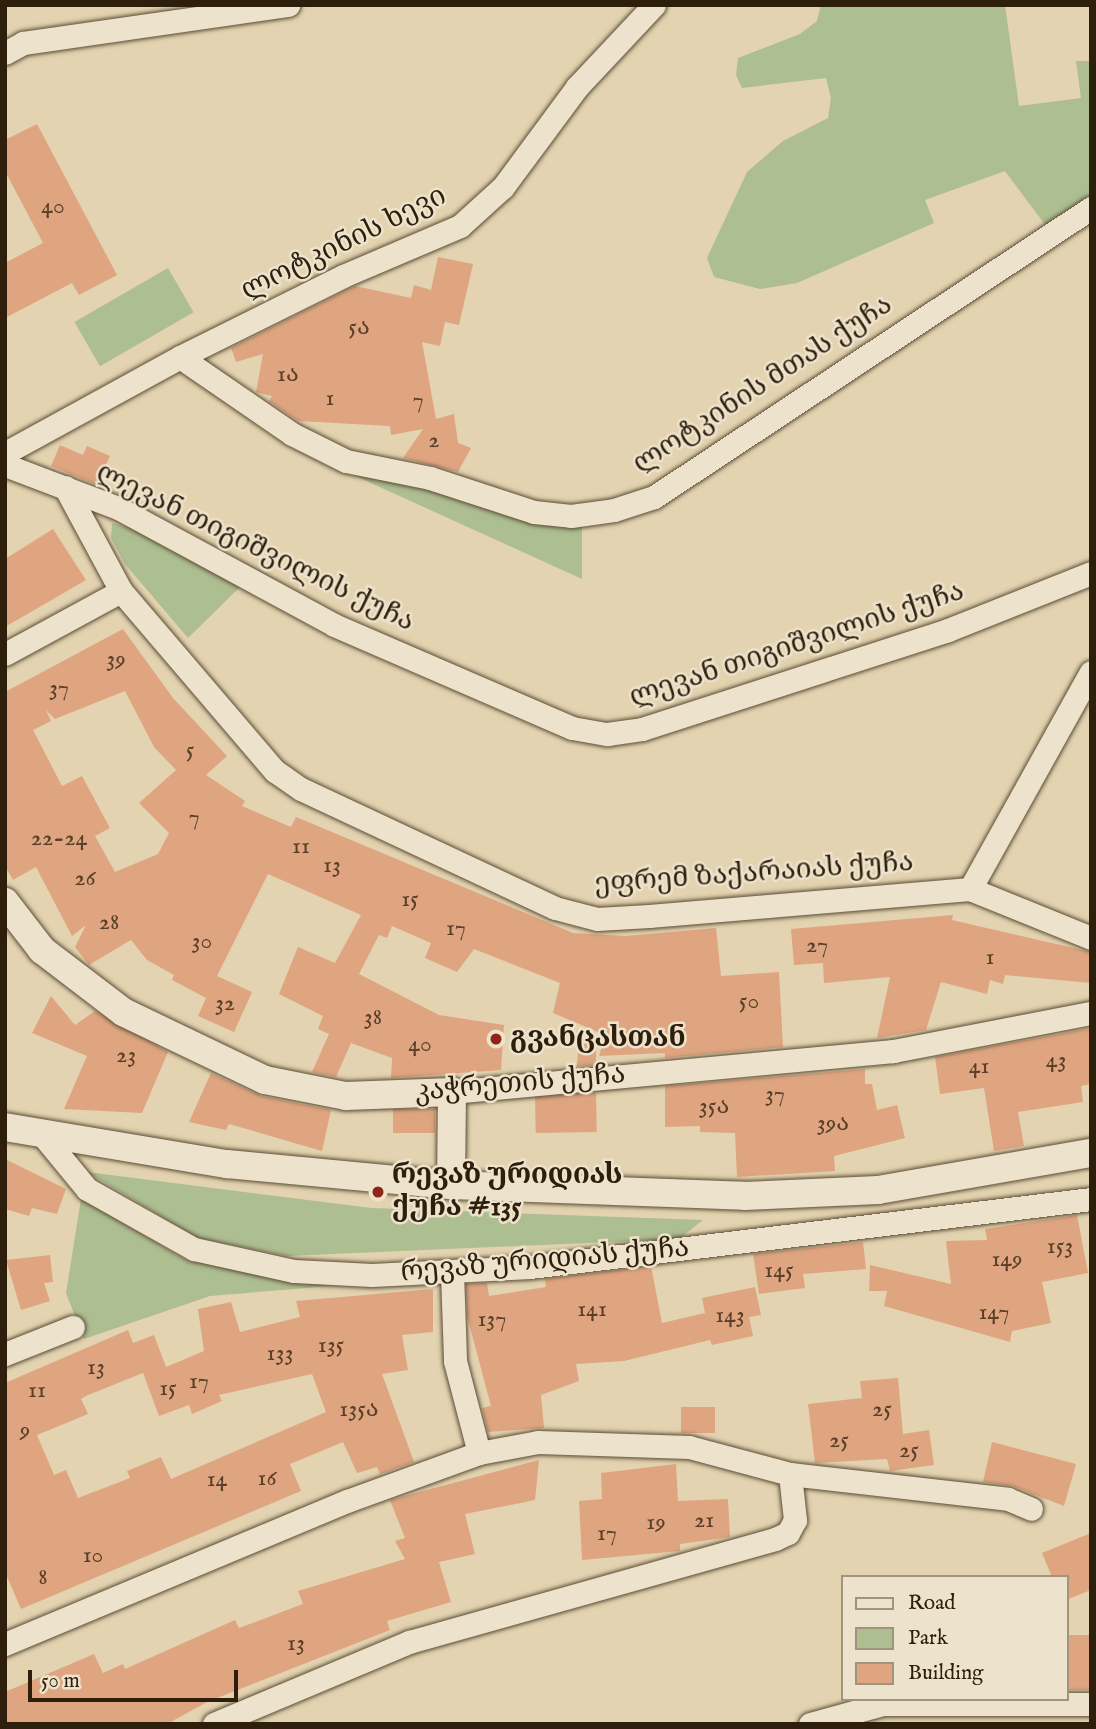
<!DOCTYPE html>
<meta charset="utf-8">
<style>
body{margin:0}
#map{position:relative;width:1096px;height:1729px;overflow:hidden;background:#e3d3b0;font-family:"IM FELL English","Noto Serif Georgian",serif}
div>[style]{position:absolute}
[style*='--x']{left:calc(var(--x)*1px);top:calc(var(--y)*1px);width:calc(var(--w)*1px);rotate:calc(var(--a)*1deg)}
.green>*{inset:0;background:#adbe91;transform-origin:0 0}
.building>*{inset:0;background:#dfa580;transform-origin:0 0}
.roads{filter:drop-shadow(0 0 2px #5b4c35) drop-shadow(0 0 2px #5b4c35)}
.minor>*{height:23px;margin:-11.5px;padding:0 11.5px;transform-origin:11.5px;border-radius:11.5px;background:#ede2cc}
.tertiary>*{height:28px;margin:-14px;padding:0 14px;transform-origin:14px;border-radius:14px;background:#ede2cc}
.dots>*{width:19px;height:19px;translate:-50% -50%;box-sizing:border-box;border:4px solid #ede2cc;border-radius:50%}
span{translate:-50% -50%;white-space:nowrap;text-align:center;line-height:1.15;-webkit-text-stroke:5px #ede2cc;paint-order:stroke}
.number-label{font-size:24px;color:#5a4029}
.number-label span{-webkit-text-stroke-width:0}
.street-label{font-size:28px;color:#2e1f0c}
.poi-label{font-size:28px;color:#2e1f0c;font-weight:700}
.left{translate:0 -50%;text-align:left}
.frame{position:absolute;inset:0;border:7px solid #2e1f0c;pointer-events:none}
.legend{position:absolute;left:841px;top:1575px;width:228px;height:126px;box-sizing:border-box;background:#ede2cc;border:2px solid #a1947f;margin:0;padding:9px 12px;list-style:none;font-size:21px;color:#2e1f0c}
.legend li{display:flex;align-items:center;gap:14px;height:35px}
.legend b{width:35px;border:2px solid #a1947f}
.scale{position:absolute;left:28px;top:1670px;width:210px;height:32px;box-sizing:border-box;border:4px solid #2e1f0c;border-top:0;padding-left:9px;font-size:21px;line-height:24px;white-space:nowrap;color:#2e1f0c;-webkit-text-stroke:5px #ede2cc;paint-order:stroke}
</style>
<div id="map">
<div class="green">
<i style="clip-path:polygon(821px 5px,1005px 5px,1019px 106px,1081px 98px,1076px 61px,1091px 61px,1091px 199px,1049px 230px,1005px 171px,925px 200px,934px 223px,797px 283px,760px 289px,714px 277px,707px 258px,747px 172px,783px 141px,828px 118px,831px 98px,826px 78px,742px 88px,736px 75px,738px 58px,800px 34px,817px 21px)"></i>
<i style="left:168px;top:268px;width:51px;height:108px;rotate:60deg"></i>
<i style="clip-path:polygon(327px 463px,582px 525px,582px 579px)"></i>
<i style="clip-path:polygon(112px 523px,131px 528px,241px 586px,188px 638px,125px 564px,111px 538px)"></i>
<i style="clip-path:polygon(87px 1172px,371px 1208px,703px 1220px,679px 1239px,287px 1256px,198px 1238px)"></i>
<i style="clip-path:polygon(81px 1199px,186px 1260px,331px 1286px,210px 1296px,84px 1339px,66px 1293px)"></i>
</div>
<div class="building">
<i style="clip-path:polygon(37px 124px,117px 275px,79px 295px,72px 283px,5px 318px,5px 263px,43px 243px,5px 171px,5px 140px)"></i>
<i style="clip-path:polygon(438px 257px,473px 264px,459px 325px,445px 322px,440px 346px,422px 342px,436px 419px,454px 414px,458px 443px,471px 448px,458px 472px,403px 458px,423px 429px,391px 435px,390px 426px,298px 421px,269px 401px,272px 396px,256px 392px,263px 354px,236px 362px,231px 348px,355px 286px,411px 298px,414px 285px,431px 290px)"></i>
<i style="clip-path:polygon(60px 445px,83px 455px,87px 446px,110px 456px,97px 485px,51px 466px)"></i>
<i style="clip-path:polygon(53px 529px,86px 580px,5px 627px,5px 559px)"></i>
<i style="clip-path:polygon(evenodd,123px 629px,173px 698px,227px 756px,206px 775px,245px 801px,242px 806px,291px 827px,296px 817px,573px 933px,626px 936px,716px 928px,721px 976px,779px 972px,783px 1047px,665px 1058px,665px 1053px,599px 1056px,605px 1035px,553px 1013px,560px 983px,474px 949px,457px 972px,425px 958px,431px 943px,392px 926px,387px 938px,379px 935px,359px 974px,439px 1015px,504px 1025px,501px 1070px,391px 1078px,392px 1058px,351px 1043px,336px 1077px,312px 1072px,329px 1034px,318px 1029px,323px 1016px,279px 994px,298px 947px,335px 963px,361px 915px,268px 874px,217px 976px,252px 992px,234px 1032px,198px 1016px,206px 998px,172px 980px,174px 975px,147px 960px,131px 940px,89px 965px,75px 947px,86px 925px,72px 936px,36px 867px,13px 880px,5px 866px,5px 692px,123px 629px,125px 691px,154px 747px,176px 770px,139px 803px,169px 833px,158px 854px,115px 872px,95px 836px,110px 828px,82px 776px,62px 786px,33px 730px,51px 721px,46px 710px,55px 719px,125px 691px)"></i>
<i style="clip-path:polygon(953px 915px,952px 920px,1091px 952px,1091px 983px,1005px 975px,1003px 984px,990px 980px,987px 994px,941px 982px,926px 1030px,877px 1038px,890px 977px,824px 983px,823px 963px,794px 965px,791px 929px)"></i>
<i style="clip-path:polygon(51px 996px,75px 1025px,95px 1011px,168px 1052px,142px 1113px,64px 1109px,87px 1056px,32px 1033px)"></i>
<i style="clip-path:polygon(1091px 1028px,1091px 1084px,1081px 1086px,1083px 1102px,1018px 1112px,1024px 1146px,994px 1151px,984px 1088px,940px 1094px,935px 1057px)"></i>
<i style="clip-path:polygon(579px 1040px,596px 1040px,596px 1065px,577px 1066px)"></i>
<i style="clip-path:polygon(865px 1069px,865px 1084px,872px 1084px,877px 1110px,897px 1105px,905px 1138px,834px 1156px,835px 1171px,737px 1177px,735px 1133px,700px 1132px,700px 1126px,665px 1127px,665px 1086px)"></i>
<i style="clip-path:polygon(211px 1073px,261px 1096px,331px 1110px,322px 1151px,229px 1124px,226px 1130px,189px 1122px)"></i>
<i style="left:596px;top:1093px;width:39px;height:61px;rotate:89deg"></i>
<i style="left:435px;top:1109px;width:24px;height:42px;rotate:90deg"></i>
<i style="clip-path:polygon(5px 1159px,66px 1189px,57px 1214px,32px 1208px,29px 1216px,5px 1209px)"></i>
<i style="clip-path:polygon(1077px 1215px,1088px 1273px,1042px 1282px,1051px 1323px,1012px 1331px,1010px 1342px,884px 1306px,887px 1291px,869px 1291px,870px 1265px,951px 1284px,946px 1241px,987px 1240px,985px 1229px)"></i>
<i style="clip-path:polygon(863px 1242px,866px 1269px,803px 1274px,805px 1288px,759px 1294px,753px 1254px)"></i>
<i style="clip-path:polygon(50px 1255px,53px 1282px,44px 1283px,50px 1301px,21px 1310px,6px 1260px)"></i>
<i style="clip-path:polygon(651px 1266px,662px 1323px,705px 1313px,702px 1298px,755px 1287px,761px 1315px,749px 1317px,753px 1336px,712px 1345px,710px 1340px,624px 1361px,576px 1364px,579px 1381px,541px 1395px,544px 1428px,488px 1432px,482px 1408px,491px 1406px,467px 1316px,466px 1284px,487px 1283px,489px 1296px,546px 1287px,545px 1279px)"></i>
<i style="clip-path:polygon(evenodd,433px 1289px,433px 1332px,402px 1335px,408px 1370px,382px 1374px,414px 1462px,380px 1474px,377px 1467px,357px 1473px,343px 1442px,290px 1464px,301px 1491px,21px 1609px,5px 1572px,5px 1383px,128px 1330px,133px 1343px,154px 1335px,166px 1367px,204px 1351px,198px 1309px,231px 1302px,240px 1332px,300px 1317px,296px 1301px,433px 1289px,143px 1373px,159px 1416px,189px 1405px,192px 1414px,222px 1401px,219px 1395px,312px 1374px,326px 1412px,171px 1479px,161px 1457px,127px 1471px,130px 1478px,78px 1498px,66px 1470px,54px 1475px,37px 1435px,88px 1414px,81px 1399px,88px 1395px,143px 1373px)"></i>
<i style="clip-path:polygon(898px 1378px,903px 1434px,929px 1430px,934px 1465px,890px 1471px,887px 1459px,815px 1463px,808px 1404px,862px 1398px,860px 1381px)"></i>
<i style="left:681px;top:1407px;width:34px;height:26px"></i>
<i style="clip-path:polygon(992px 1442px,1076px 1464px,1064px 1506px,1013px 1486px,983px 1482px)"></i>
<i style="clip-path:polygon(539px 1460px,535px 1500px,465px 1514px,475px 1554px,439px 1562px,451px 1602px,387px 1621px,390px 1630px,207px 1702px,167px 1724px,5px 1724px,5px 1692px,94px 1654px,103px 1673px,123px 1664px,125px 1669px,235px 1620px,239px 1628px,303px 1604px,298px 1591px,405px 1559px,395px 1541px,405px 1538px,390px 1500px)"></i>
<i style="clip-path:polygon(676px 1464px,678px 1501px,728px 1499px,730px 1537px,680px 1544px,680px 1551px,582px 1560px,579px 1501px,602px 1499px,601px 1473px)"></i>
<i style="clip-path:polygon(1091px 1533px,1091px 1590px,1066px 1600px,1066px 1577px,1052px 1577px,1042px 1553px)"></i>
<i style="left:1091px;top:1635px;width:55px;height:25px;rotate:90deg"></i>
</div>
<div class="roads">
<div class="minor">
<i style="--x:5;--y:53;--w:21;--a:-29"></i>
<i style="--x:23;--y:43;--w:268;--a:-8.2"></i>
<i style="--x:180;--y:357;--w:136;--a:34.5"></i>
<i style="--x:292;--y:434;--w:60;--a:26.6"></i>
<i style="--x:346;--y:461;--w:86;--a:11.4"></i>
<i style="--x:430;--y:478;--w:109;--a:18.1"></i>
<i style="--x:534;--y:512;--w:37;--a:6"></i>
<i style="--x:571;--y:516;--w:43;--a:-7.9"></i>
<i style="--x:614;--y:510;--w:42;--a:-18"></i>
<i style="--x:654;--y:497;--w:524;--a:-33.48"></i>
<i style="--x:5;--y:453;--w:200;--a:-28.7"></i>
<i style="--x:180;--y:357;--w:182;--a:-26.4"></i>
<i style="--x:343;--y:276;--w:127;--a:-23.1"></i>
<i style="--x:460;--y:226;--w:58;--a:-42.2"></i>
<i style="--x:503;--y:187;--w:124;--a:-53.5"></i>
<i style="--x:577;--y:87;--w:112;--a:-46.8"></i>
<i style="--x:5;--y:465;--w:121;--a:20.8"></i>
<i style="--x:118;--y:508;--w:246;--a:28.4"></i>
<i style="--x:334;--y:625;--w:259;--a:23.4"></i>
<i style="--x:572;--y:728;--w:36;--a:10"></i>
<i style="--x:607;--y:734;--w:35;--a:-8"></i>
<i style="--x:642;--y:729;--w:322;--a:-17.9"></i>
<i style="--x:948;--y:630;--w:154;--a:-21.7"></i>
<i style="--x:65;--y:487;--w:118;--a:61.7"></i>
<i style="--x:121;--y:591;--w:237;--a:49.5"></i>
<i style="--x:275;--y:771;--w:32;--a:35"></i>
<i style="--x:301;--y:789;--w:280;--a:25.1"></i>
<i style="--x:555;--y:908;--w:43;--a:14.7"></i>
<i style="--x:597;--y:919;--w:52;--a:-3.3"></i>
<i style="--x:649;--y:916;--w:322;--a:-4.8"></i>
<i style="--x:970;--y:889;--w:131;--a:22"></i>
<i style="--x:5;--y:654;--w:132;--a:-28.5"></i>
<i style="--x:970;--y:889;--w:248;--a:-60.9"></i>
<i style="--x:452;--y:1092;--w:443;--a:-5.3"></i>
<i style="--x:893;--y:1051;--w:202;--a:-10.9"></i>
<i style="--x:40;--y:1132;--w:74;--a:50.5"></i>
<i style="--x:87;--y:1189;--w:123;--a:29.3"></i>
<i style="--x:194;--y:1249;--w:102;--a:12.4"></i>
<i style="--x:294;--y:1271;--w:78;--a:2.9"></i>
<i style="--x:372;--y:1275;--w:158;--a:-2.9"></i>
<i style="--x:530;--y:1267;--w:565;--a:-6.91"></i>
<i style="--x:452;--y:1273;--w:88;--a:88"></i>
<i style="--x:455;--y:1361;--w:95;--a:75.4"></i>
<i style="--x:5;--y:1354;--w:73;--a:-21.7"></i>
<i style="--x:5;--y:1644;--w:371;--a:-22.7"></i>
<i style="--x:347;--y:1501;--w:140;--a:-20"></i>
<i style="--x:479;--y:1453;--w:60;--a:-10.6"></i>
<i style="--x:538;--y:1442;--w:151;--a:1.9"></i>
<i style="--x:689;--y:1447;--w:105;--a:15"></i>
<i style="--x:790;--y:1474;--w:219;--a:6.5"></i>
<i style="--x:1008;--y:1499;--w:25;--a:23"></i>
<i style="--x:214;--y:1724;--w:212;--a:-22.8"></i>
<i style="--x:409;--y:1642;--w:380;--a:-15.7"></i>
<i style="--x:775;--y:1539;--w:14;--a:-25"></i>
<i style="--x:788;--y:1533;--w:15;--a:-62"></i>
<i style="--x:795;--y:1520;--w:46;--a:-96.2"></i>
<i style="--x:810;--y:1724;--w:76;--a:-15.3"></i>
<i style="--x:883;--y:1704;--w:208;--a:0"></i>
</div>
<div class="tertiary">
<i style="--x:5;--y:902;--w:61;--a:52.4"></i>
<i style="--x:42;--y:950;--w:102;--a:37.4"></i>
<i style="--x:123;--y:1012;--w:157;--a:25.6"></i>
<i style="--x:265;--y:1080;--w:83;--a:11.2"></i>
<i style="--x:346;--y:1096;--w:106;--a:-2.2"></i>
<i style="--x:452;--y:1092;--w:93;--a:90.6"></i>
<i style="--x:5;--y:1127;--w:225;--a:9.5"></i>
<i style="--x:227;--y:1164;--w:225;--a:5.4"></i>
<i style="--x:451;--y:1185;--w:294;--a:2.1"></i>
<i style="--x:745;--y:1196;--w:133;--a:-2.6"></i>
<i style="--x:878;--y:1190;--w:216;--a:-9.9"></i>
</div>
</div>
<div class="dots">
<i style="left:496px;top:1039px;background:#8f2418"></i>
<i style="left:378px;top:1192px;background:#8f2418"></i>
</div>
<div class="number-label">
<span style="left:53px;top:207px">40</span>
<span style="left:359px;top:328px">5ა</span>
<span style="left:288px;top:375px">1ა</span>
<span style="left:330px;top:399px">1</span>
<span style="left:418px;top:401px">7</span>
<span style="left:434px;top:441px">2</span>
<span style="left:116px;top:660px">39</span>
<span style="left:59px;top:689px">37</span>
<span style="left:190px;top:751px">5</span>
<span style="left:194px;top:818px">7</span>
<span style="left:59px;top:839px">22-24</span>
<span style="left:301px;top:847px">11</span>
<span style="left:332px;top:866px">13</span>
<span style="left:85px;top:879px">26</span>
<span style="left:410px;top:900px">15</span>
<span style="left:109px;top:923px">28</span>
<span style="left:456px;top:929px">17</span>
<span style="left:202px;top:942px">30</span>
<span style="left:817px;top:946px">27</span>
<span style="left:990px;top:958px">1</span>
<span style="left:749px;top:1002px">50</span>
<span style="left:225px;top:1004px">32</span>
<span style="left:373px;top:1018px">38</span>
<span style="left:420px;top:1045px">40</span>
<span style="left:126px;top:1056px">23</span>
<span style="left:1056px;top:1061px">43</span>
<span style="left:979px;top:1067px">41</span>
<span style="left:775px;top:1095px">37</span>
<span style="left:714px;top:1107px">35ა</span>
<span style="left:833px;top:1124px">39ა</span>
<span style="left:1060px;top:1247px">153</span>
<span style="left:1007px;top:1260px">149</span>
<span style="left:779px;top:1271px">145</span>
<span style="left:592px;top:1310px">141</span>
<span style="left:994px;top:1313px">147</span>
<span style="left:730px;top:1316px">143</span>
<span style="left:492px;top:1320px">137</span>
<span style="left:331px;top:1346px">135</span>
<span style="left:280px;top:1354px">133</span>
<span style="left:96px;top:1368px">13</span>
<span style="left:199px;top:1382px">17</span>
<span style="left:168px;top:1389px">15</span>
<span style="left:37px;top:1391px">11</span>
<span style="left:359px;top:1410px">135ა</span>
<span style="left:882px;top:1410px">25</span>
<span style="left:25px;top:1431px">9</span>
<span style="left:839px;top:1441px">25</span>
<span style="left:909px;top:1451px">25</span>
<span style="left:267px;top:1479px">16</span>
<span style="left:217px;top:1480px">14</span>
<span style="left:704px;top:1521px">21</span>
<span style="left:656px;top:1523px">19</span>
<span style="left:607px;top:1534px">17</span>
<span style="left:93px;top:1556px">10</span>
<span style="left:43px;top:1578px">8</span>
<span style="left:296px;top:1644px">13</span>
</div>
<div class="street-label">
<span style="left:344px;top:244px;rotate:-26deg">ლოტკინის ხევი</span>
<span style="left:763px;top:385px;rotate:-33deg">ლოტკინის მთას ქუჩა</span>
<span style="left:255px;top:548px;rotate:26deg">ლევან თიგიშვილის ქუჩა</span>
<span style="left:797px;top:645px;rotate:-18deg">ლევან თიგიშვილის ქუჩა</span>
<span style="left:754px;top:874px;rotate:-4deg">ეფრემ ზაქარაიას ქუჩა</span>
<span style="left:520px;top:1084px;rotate:-5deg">კაჭრეთის ქუჩა</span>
<span style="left:545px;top:1261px;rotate:-5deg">რევაზ ურიდიას ქუჩა</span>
</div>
<div class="poi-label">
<span class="left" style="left:510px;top:1039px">გვანცასთან</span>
<span class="left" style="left:392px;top:1192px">რევაზ ურიდიას<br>ქუჩა #135</span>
</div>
<div class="frame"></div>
<ul class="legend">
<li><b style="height:9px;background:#ede2cc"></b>Road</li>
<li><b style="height:19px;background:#adbe91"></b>Park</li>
<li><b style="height:19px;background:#dfa580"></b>Building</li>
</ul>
<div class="scale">50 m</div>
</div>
